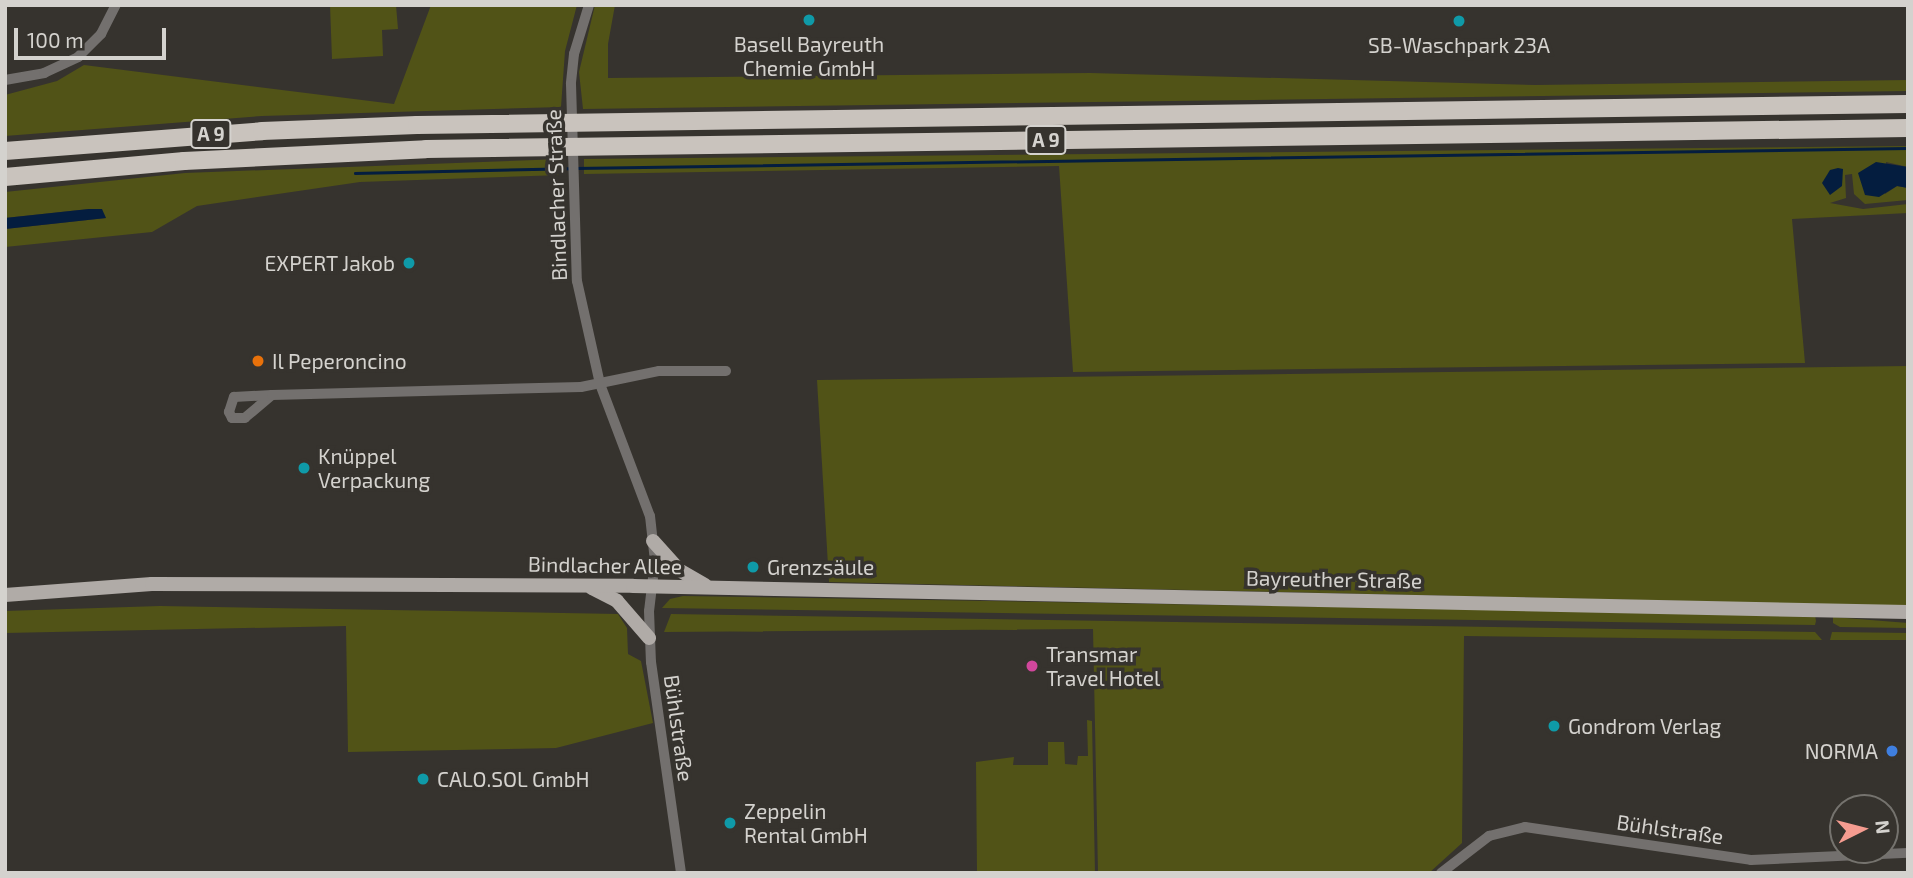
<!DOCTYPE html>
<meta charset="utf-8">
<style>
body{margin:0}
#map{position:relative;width:1913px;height:878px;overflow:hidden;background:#36332e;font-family:"Exo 2",sans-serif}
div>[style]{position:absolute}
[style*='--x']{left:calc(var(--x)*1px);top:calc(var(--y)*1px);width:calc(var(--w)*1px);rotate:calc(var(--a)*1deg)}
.green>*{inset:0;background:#515317}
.water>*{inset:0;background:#041d3f}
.stream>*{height:2.5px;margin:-1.25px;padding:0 1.25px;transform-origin:1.25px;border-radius:1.25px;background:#041d3f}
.minor>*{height:10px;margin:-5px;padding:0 5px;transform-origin:5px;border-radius:5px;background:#73706e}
.major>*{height:14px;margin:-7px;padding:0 7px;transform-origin:7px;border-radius:7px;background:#b0aba7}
.highway>*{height:18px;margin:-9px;padding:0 9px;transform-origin:9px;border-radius:9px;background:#c9c3bd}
.dots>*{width:19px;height:19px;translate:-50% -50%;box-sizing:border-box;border:4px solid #36332e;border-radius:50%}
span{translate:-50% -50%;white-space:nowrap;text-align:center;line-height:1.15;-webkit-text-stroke:7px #36332e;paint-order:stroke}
.shield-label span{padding:2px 5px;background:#36332e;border:2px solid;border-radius:5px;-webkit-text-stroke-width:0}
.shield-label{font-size:19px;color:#d4d2ce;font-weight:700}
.poi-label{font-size:21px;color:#d4d2ce}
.right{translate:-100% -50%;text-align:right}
.left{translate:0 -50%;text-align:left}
.street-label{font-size:21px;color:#d4d2ce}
.frame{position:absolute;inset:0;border:7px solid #d4d2ce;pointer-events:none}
.north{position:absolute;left:1829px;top:794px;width:70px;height:70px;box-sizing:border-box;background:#36332e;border:2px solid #75736e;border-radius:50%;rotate:84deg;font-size:19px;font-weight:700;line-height:28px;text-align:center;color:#d4d2ce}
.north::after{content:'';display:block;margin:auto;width:24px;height:32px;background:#f59c90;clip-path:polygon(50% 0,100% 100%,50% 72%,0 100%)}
.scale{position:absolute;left:14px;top:28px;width:152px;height:32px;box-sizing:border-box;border:4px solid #d4d2ce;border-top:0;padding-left:9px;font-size:21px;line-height:24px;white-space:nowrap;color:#d4d2ce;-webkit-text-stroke:5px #36332e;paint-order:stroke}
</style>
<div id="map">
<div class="green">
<i style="clip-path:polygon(330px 5px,396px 5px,398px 29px,382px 30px,383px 56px,332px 59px)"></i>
<i style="clip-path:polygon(431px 5px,577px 5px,565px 51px,561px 107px,262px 116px,5px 136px,5px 95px,57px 81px,84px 65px,394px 104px)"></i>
<i style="clip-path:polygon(595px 5px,615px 5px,608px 44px,608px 78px,1090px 73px,1535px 85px,1908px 80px,1908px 91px,583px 109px,579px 72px)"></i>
<i style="clip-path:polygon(1908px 146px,1908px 167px,1886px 162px,1885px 194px,1897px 186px,1908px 188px,1908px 200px,1865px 204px,1854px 194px,1852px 174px,1845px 175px,1846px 198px,1830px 203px,1863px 209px,1908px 204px,1908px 213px,1792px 219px,1805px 363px,1073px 372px,1059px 166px,584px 174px,584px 159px)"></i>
<i style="clip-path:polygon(562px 159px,562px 175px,360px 182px,197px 206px,152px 232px,5px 247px,5px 229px,106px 218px,89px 209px,5px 218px,5px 192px,185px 173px)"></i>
<i style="clip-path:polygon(1908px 366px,1908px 606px,829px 582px,817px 380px)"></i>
<i style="clip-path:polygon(683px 596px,1815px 615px,1816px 621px,1815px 625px,662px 608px,670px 599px)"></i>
<i style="clip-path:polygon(160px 606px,618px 614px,627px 628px,628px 654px,641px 661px,653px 723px,556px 748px,348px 752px,346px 626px,5px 633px,5px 611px)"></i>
<i style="clip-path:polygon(671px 614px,1815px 632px,1822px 640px,1464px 636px,1462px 843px,1429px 873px,1098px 873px,1093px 629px,664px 632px)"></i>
<i style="clip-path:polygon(1833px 617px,1908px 623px,1908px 628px,1840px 627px,1833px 623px)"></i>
<i style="clip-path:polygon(1832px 632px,1908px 633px,1908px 640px,1830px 640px)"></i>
<i style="clip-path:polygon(1087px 720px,1092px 721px,1095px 873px,977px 873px,976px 762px,1014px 757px,1013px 765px,1048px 765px,1048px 742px,1064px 742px,1065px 764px,1077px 765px,1078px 756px,1088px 756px)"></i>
</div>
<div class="water">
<i style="clip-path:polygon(1876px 162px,1908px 167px,1908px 188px,1897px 186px,1879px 197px,1865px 195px,1858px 173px)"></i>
<i style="clip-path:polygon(1838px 168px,1843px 169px,1842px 186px,1830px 195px,1822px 183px,1830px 170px)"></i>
<i style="clip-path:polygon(89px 209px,102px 209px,106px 218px,5px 229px,5px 218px)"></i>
</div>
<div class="stream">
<i style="--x:575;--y:168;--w:1333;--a:-0.86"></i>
<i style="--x:355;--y:173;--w:214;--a:-1.3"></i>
</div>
<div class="minor">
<i style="--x:589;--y:5;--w:51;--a:107"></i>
<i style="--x:574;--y:54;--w:30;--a:96"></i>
<i style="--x:571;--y:84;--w:197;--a:88.3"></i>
<i style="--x:577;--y:281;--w:106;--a:77.4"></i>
<i style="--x:600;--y:384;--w:141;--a:69.3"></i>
<i style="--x:650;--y:516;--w:45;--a:83.7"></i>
<i style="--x:655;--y:561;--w:50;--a:96.8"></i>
<i style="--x:649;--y:611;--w:51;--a:87.8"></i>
<i style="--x:651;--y:662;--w:213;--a:81.9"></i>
<i style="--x:5;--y:80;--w:40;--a:-10"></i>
<i style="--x:44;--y:73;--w:38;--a:-25"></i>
<i style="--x:78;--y:57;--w:33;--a:-45"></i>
<i style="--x:101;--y:34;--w:33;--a:-63"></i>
<i style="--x:272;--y:395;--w:35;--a:140"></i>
<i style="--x:245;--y:418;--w:13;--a:180"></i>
<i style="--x:232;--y:418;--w:7;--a:-117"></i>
<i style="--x:229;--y:412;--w:16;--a:-72"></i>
<i style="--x:234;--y:397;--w:38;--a:-3"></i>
<i style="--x:272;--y:395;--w:309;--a:-1.5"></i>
<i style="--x:581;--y:387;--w:80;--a:-11.6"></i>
<i style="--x:659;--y:371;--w:67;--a:0"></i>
<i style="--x:1441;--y:873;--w:61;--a:-37.6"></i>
<i style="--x:1489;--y:836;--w:37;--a:-14"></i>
<i style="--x:1525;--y:827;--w:228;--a:8.3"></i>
<i style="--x:1751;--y:860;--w:157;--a:-2.6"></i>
</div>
<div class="major">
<i style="--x:653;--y:541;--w:39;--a:48"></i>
<i style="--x:679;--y:570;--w:30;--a:30"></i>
<i style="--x:592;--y:588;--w:28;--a:27"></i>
<i style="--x:617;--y:601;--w:49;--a:49.1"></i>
<i style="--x:5;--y:595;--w:147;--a:-4.3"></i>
<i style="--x:152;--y:584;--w:481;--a:0.2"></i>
<i style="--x:633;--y:586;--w:1275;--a:1.17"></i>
</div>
<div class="highway">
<i style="--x:5;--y:151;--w:258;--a:-4.4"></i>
<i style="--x:262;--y:131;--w:155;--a:-2.2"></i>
<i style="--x:417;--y:125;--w:1491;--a:-0.81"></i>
<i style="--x:5;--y:177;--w:180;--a:-5.1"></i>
<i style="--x:184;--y:161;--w:242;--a:-2.8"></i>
<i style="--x:426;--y:149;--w:1482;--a:-0.81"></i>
</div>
<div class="dots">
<i style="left:809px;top:20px;background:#0f9aa8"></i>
<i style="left:1459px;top:21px;background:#0f9aa8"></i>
<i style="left:409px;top:263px;background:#0f9aa8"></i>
<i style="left:258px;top:361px;background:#e8710a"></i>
<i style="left:304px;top:468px;background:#0f9aa8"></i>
<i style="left:753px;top:567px;background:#0f9aa8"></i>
<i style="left:1032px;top:666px;background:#d1479c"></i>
<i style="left:1554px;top:726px;background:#0f9aa8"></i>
<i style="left:1892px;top:751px;background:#3f7fe0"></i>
<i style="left:423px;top:779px;background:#0f9aa8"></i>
<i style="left:730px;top:823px;background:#0f9aa8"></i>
</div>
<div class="shield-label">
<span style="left:211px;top:134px">A 9</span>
<span style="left:1046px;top:140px">A 9</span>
</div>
<div class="poi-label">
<span style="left:809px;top:56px">Basell Bayreuth<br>Chemie GmbH</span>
<span style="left:1459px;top:45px">SB-Waschpark 23A</span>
<span class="right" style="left:395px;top:263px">EXPERT Jakob</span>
<span class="left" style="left:272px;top:361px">Il Peperoncino</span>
<span class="left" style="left:318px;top:468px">Knüppel<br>Verpackung</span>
<span class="left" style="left:767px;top:567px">Grenzsäule</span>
<span class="left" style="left:1046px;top:666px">Transmar<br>Travel Hotel</span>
<span class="left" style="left:1568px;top:726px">Gondrom Verlag</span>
<span class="right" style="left:1878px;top:751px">NORMA</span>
<span class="left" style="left:437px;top:779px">CALO.SOL GmbH</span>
<span class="left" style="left:744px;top:823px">Zeppelin<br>Rental GmbH</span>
</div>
<div class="street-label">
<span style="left:556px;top:195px;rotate:-92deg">Bindlacher Straße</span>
<span style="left:605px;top:565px;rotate:1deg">Bindlacher Allee</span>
<span style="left:1334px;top:579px;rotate:1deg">Bayreuther Straße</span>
<span style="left:679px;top:728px;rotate:82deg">Bühlstraße</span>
<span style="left:1670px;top:829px;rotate:8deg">Bühlstraße</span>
</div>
<div class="frame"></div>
<div class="north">N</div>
<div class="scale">100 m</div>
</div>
